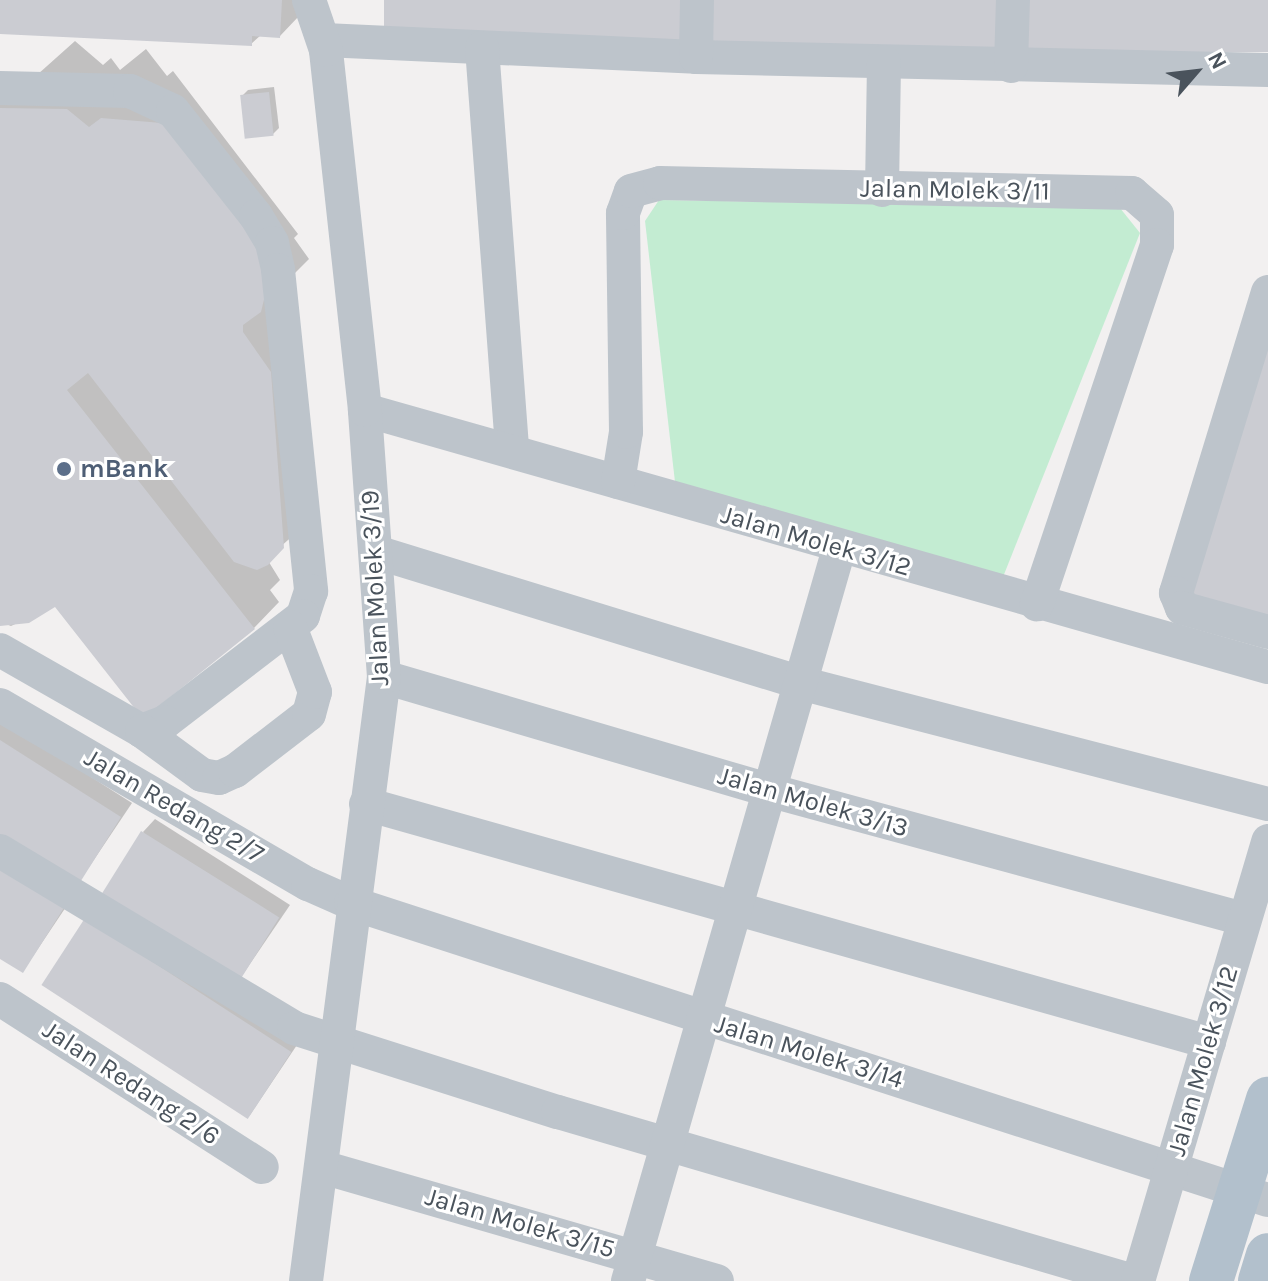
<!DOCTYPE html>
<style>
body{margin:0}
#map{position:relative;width:1268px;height:1281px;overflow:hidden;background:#f2f0f0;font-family:Karla,sans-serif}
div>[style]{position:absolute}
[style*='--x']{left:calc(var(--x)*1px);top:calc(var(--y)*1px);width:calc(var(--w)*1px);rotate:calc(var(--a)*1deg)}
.green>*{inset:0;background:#c3ecd2}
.shadow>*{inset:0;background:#0003}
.building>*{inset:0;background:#cbccd2;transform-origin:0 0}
.minor>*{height:34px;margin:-17px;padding:0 17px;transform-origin:17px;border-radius:17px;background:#bdc4cb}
.major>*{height:44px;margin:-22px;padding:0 22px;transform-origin:22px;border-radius:22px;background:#b2c0cc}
.dots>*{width:22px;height:22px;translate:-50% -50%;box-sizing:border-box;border:4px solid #fff;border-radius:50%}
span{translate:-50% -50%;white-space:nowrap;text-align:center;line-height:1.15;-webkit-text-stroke:6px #fff;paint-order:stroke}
.street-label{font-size:26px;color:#4a535c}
.service-label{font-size:26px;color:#4e5e75;font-weight:700}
.left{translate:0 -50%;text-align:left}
.north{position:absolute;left:1156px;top:32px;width:80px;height:80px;-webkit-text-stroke:6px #fff;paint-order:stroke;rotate:62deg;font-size:22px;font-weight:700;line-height:32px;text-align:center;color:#4a535c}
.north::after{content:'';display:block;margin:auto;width:28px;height:36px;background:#4a535c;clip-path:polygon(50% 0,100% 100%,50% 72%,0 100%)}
</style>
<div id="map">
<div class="green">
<i style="clip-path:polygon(659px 200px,1120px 208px,1140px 233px,1003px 577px,675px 482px,645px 221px)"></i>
</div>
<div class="shadow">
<i style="clip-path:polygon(0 0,300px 0,299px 16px,280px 36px,261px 35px,251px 44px,0 32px)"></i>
<i style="clip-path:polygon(75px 41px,103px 65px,111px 58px,120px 70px,146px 49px,167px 76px,173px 71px,298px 234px,294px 238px,309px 259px,286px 282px,309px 521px,267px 559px,280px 580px,270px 590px,279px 602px,254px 628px,55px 605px,11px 626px,0 622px,0 82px,28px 83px)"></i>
<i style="clip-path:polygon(274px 87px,279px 128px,273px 134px,242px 96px,248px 90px)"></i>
<i style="clip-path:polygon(0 719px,132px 803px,79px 882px,0 832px)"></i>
<i style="clip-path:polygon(155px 819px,290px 905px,237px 983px,143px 832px)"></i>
<i style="clip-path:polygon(76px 892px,23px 971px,0 956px)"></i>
<i style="clip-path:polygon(87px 920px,303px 1036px,250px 1115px)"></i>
</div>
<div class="building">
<i style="clip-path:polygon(0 0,282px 0,280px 38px,252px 36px,252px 46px,0 34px)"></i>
<i style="clip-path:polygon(384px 0,684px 0,684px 40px,384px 33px)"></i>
<i style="clip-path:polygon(702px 0,1002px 0,1001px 49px,701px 42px)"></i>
<i style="left:1020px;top:0;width:248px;height:52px"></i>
<i style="left:269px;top:92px;width:44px;height:29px;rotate:84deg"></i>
<i style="clip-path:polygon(0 108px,67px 109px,89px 127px,101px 118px,162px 123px,255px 239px,267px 287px,261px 312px,243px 325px,243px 332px,271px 372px,284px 548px,268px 565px,257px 570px,234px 562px,88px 373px,67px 390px,255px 629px,143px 719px,55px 607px,29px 623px,0 626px)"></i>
<i style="clip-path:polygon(1268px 312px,1268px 625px,1183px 599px)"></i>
<i style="clip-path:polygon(0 740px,121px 817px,79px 884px,0 835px)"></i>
<i style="left:141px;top:831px;width:163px;height:79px;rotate:32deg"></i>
<i style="clip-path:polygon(0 864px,65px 906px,23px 973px,0 959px)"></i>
<i style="left:85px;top:918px;width:246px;height:80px;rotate:33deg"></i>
</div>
<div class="minor">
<i style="--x:324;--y:40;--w:372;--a:2.6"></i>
<i style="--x:696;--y:57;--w:572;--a:1.3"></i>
<i style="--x:482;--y:48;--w:401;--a:85.7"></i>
<i style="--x:696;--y:57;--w:57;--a:-89"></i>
<i style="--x:1011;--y:66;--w:66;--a:-88.3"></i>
<i style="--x:0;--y:88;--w:130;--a:1.3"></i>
<i style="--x:130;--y:91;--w:47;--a:24.9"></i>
<i style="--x:173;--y:111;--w:134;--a:51.7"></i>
<i style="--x:256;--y:216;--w:31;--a:59"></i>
<i style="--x:272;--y:243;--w:28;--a:77"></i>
<i style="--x:278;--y:270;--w:323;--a:84.1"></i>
<i style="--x:311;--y:591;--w:26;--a:108"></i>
<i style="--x:303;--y:616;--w:174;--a:142.5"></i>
<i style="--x:165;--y:722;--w:25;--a:159"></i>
<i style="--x:142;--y:731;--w:163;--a:-150.3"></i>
<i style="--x:882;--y:190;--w:128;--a:-89.1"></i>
<i style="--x:1268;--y:292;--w:315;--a:107"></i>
<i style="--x:1176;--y:593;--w:16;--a:68"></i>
<i style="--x:1182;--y:608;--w:89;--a:15.6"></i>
<i style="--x:365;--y:410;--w:939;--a:15.89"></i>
<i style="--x:618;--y:482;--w:51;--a:-80.9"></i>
<i style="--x:626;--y:432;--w:219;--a:-90.8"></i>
<i style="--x:623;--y:213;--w:23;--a:-70"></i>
<i style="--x:631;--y:191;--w:30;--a:-15"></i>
<i style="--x:660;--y:183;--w:472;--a:1.2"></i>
<i style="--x:1132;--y:193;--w:33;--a:41"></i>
<i style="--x:1157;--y:215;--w:30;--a:90"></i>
<i style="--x:1157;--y:245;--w:379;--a:108.5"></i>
<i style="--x:376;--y:552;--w:448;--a:17.1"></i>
<i style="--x:804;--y:684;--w:479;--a:14.5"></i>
<i style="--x:384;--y:677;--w:404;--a:16.4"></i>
<i style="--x:772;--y:791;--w:489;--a:15.2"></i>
<i style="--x:0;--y:705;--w:356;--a:30.2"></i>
<i style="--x:308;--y:884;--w:47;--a:23.8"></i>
<i style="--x:351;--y:903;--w:964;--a:17.95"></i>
<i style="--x:142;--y:731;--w:74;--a:36.3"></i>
<i style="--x:202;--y:775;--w:17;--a:10"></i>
<i style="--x:219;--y:778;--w:17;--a:-24"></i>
<i style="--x:235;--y:771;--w:93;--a:-37.6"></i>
<i style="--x:309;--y:714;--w:23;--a:-75"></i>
<i style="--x:315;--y:692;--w:70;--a:-111"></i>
<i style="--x:366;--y:804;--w:876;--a:15.77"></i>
<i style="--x:0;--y:851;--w:343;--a:31"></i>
<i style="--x:294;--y:1028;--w:277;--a:17.7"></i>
<i style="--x:558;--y:1112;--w:599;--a:16.38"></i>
<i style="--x:0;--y:999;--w:311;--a:32.7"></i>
<i style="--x:322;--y:1167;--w:411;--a:16.1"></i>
<i style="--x:306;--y:1281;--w:609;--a:-82.64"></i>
<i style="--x:384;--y:677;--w:268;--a:-94.1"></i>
<i style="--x:365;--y:410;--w:362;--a:-96.2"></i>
<i style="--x:326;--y:50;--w:53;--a:-108.8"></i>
<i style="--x:628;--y:1281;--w:762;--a:-73.92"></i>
<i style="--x:1138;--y:1281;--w:459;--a:-73.5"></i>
</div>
<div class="major">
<i style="--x:1211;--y:1281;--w:191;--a:-72.6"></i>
<i style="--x:1260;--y:1281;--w:27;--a:-73"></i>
</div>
<div class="dots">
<i style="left:64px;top:469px;background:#5c6f8a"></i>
</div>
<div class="street-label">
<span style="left:955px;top:190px;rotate:1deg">Jalan Molek 3/11</span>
<span style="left:816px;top:541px;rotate:16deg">Jalan Molek 3/12</span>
<span style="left:375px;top:588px;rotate:-93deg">Jalan Molek 3/19</span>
<span style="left:813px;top:802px;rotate:16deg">Jalan Molek 3/13</span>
<span style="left:174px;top:806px;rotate:30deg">Jalan Redang 2/7</span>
<span style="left:809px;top:1052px;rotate:17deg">Jalan Molek 3/14</span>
<span style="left:1203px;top:1061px;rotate:-74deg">Jalan Molek 3/12</span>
<span style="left:131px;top:1083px;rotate:33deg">Jalan Redang 2/6</span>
<span style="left:520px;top:1223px;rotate:16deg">Jalan Molek 3/15</span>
</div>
<div class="service-label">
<span class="left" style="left:80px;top:469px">mBank</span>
</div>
<div class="north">N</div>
</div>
